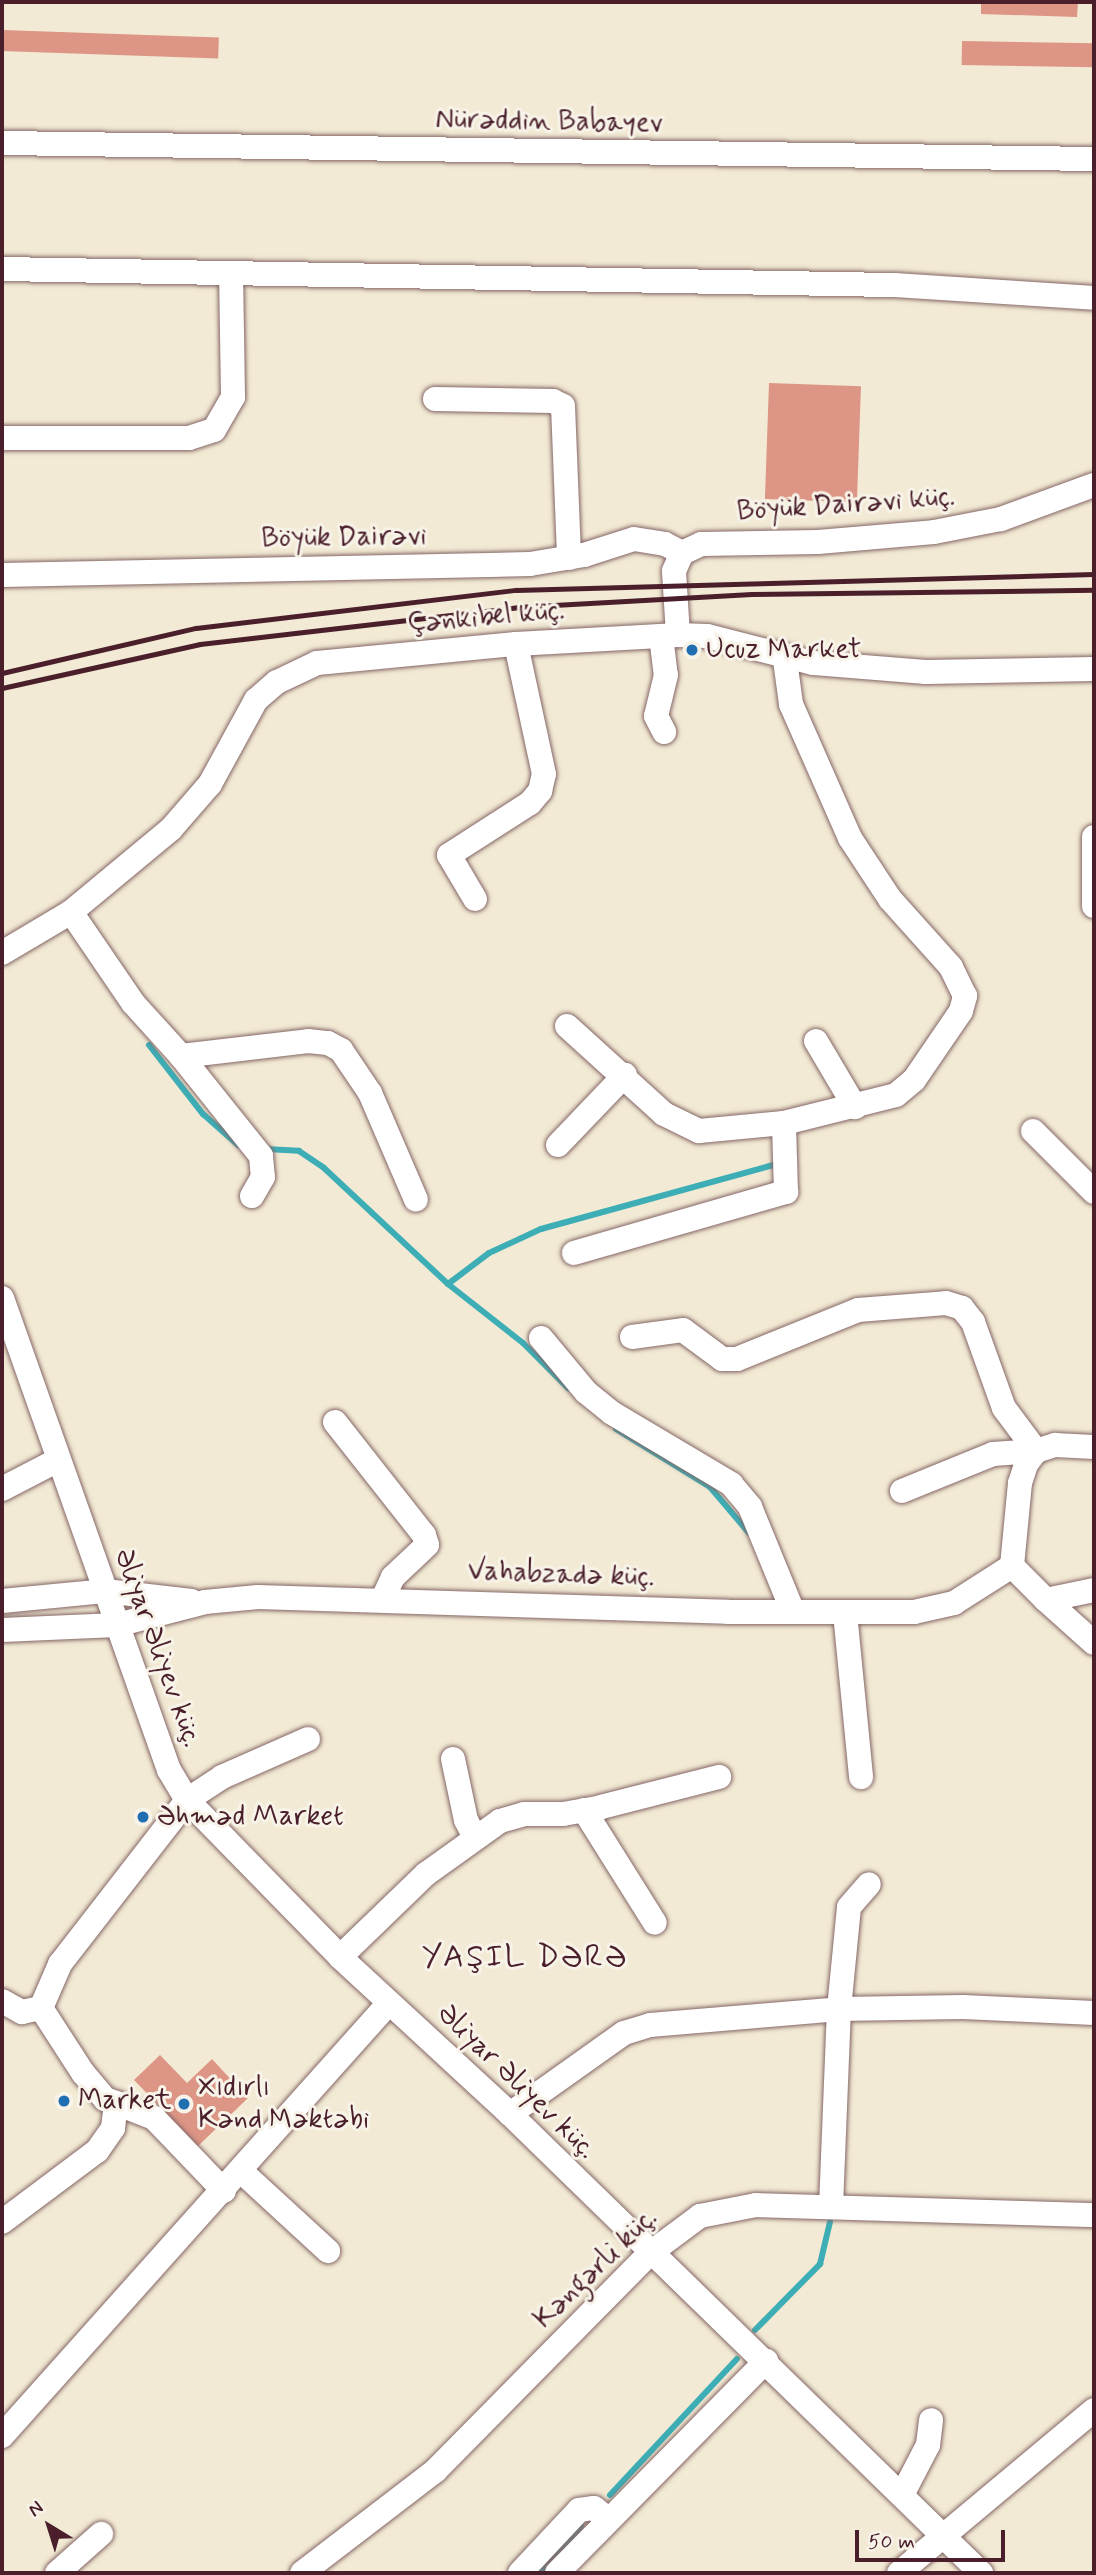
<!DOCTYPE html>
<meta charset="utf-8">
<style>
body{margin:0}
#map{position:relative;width:1096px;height:2575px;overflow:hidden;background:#f2ead4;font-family:Mynerve,sans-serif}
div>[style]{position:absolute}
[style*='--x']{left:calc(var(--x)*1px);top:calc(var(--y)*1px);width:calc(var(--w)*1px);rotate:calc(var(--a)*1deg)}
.stream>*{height:6px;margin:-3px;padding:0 3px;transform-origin:3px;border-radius:3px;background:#3daeb6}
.building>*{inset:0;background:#dd9585;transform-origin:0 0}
.roads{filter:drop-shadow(0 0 2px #856666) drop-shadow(0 0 2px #856666)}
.minor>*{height:24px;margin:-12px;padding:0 12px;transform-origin:12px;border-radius:12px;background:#fff}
.rail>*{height:5px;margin:-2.5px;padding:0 2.5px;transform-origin:2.5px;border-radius:2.5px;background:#4a1f2b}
.dots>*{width:19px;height:19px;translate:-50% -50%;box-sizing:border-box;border:4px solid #f7f3e8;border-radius:50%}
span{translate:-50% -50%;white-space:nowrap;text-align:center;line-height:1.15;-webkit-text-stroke:6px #f7f3e8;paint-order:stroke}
.street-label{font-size:28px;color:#4a1f2b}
.poi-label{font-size:28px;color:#4a1f2b}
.left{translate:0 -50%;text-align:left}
.quarter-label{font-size:32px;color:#4a1f2b;letter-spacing:2px}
.frame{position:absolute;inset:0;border:4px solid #4a1f2b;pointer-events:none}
.north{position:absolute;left:14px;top:2491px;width:70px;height:70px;-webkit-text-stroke:5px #f7f3e8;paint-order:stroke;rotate:322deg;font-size:19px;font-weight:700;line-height:28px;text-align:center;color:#4a1f2b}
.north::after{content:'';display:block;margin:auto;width:24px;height:32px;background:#4a1f2b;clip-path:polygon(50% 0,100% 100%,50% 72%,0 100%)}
.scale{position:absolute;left:855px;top:2530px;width:150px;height:32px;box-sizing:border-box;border:4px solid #4a1f2b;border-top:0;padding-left:9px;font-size:21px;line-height:24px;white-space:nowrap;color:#4a1f2b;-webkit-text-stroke:5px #f7f3e8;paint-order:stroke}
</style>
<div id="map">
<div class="stream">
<i style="--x:149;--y:1045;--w:88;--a:52"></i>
<i style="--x:203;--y:1114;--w:47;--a:41.5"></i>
<i style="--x:265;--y:1149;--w:34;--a:3"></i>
<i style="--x:299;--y:1151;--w:30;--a:34"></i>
<i style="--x:324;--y:1168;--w:170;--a:43.1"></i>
<i style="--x:448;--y:1284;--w:95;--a:38.2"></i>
<i style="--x:523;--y:1343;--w:64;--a:45"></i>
<i style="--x:448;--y:1284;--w:51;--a:-37.1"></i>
<i style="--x:489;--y:1253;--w:57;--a:-24.8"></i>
<i style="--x:541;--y:1229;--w:241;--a:-15.4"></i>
<i style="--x:616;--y:1429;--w:110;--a:31.7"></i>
<i style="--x:710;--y:1487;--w:60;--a:49.7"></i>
<i style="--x:755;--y:2330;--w:93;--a:-45.4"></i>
<i style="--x:820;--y:2264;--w:43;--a:-76.6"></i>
<i style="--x:610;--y:2495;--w:186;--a:-47"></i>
<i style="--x:539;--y:2573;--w:63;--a:-48.2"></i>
</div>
<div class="building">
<i style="clip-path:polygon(981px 2px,1078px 2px,1077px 17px,981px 14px)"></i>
<i style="left:2px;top:30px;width:217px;height:21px;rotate:2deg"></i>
<i style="left:962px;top:41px;width:132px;height:24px;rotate:1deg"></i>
<i style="left:769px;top:383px;width:92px;height:116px;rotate:2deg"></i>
<i style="clip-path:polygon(160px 2055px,187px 2083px,212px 2059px,248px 2098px,198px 2146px,134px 2080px)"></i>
</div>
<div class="roads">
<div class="minor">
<i style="--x:2;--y:143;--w:1092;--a:0.84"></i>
<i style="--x:2;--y:269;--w:893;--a:1.03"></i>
<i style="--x:895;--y:285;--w:199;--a:3.7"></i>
<i style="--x:435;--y:399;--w:118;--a:1"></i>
<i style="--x:553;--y:401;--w:11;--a:27"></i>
<i style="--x:563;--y:406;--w:152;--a:87.7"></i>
<i style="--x:2;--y:438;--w:187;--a:0"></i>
<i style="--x:189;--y:438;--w:26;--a:-18"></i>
<i style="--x:214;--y:430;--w:38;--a:-60"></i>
<i style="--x:233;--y:397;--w:124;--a:-90.9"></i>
<i style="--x:682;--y:553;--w:21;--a:-25"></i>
<i style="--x:701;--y:544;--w:117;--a:-1"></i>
<i style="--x:818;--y:542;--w:116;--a:-4.9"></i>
<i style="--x:934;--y:532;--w:68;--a:-11"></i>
<i style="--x:1001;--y:519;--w:99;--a:-20.1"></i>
<i style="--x:2;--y:575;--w:528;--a:-1.19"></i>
<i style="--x:530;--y:564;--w:55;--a:-9.5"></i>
<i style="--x:584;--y:555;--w:52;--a:-17.7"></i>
<i style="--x:634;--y:539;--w:31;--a:9"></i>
<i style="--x:665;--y:544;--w:19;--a:28"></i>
<i style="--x:678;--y:635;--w:64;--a:-93.6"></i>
<i style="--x:674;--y:571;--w:20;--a:-66"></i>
<i style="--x:661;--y:636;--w:39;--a:83"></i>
<i style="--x:666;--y:675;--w:42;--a:103.7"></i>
<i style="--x:656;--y:716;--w:18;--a:63"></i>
<i style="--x:1094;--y:837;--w:69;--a:90"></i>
<i style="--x:475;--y:899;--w:51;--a:-120.6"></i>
<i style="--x:449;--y:855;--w:96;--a:-32.7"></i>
<i style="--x:530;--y:803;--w:16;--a:-50"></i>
<i style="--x:540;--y:791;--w:17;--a:-77"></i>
<i style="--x:544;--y:774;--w:133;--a:-102.2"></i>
<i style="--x:71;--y:912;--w:110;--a:55.7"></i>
<i style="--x:133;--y:1003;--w:72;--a:47.8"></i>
<i style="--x:181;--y:1056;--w:128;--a:-6.7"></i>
<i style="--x:308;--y:1041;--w:20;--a:6"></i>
<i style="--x:328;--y:1043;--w:15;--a:28"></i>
<i style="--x:341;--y:1050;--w:52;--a:56"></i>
<i style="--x:370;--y:1093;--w:116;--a:66.7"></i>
<i style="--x:2;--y:953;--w:80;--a:-30.7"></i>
<i style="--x:71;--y:912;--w:130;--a:-39.7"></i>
<i style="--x:171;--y:829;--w:60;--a:-49.1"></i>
<i style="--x:210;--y:784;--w:96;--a:-61.3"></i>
<i style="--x:256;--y:700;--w:28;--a:-41"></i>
<i style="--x:277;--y:682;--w:44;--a:-25.4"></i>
<i style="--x:317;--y:663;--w:200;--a:-5.5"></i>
<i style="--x:516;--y:644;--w:162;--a:-3.2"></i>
<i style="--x:678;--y:635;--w:29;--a:2"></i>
<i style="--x:707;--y:636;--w:109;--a:14.3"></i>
<i style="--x:813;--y:663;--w:113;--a:4.6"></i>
<i style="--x:926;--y:672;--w:168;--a:-1"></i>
<i style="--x:567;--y:1026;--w:131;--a:42.2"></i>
<i style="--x:664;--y:1114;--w:39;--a:26"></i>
<i style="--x:699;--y:1131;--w:85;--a:-5.4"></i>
<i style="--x:784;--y:1123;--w:115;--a:-14"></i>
<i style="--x:896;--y:1095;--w:23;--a:-40"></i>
<i style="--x:914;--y:1080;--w:83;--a:-55.7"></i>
<i style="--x:961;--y:1011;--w:16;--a:-75"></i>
<i style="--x:965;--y:996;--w:32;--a:-116"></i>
<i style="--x:951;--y:967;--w:91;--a:-131.9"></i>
<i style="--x:890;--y:899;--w:73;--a:-123.3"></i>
<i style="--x:850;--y:838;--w:146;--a:-113.8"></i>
<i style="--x:791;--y:704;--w:44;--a:-97.8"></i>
<i style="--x:816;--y:1041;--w:77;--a:59.4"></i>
<i style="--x:181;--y:1056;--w:128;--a:51.3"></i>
<i style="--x:261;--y:1156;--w:21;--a:85"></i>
<i style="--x:263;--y:1177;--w:22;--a:120"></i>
<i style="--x:1033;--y:1131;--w:86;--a:45"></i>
<i style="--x:558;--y:1145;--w:97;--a:-46.3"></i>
<i style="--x:574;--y:1253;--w:221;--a:-16.1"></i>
<i style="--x:786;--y:1192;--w:69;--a:-91.7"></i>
<i style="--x:2;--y:1298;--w:501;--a:70.52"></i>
<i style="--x:169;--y:1770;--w:35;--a:59"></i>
<i style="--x:187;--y:1800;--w:219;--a:45.7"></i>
<i style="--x:340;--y:1957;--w:231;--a:42.7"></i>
<i style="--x:510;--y:2114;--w:658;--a:44.26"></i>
<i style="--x:632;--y:1337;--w:51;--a:-7.8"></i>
<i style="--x:683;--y:1330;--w:49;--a:36.6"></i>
<i style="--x:722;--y:1359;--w:15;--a:0"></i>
<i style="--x:737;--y:1359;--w:131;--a:-22"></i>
<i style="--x:858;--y:1310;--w:88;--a:-4.5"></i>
<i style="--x:946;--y:1303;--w:17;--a:17"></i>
<i style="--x:962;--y:1308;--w:18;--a:52"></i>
<i style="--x:973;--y:1322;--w:91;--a:70.2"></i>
<i style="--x:1004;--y:1408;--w:54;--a:53.3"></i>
<i style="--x:541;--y:1338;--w:70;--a:50.2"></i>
<i style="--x:586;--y:1392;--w:33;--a:39"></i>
<i style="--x:612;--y:1413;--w:139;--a:30.8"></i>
<i style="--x:731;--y:1484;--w:30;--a:50"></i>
<i style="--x:750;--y:1507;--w:113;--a:67.7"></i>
<i style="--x:335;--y:1422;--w:144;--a:51.8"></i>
<i style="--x:424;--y:1535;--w:10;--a:73"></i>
<i style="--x:427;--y:1545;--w:47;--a:136.7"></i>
<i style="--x:393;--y:1577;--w:23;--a:115"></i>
<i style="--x:2;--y:1489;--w:63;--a:-27.4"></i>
<i style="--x:902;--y:1491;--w:98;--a:-22.1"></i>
<i style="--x:993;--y:1454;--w:43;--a:-4"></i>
<i style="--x:1012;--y:1566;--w:83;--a:-84.5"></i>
<i style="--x:1020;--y:1483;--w:20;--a:-72"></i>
<i style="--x:1026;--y:1464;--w:16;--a:-52"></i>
<i style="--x:1036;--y:1451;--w:20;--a:-18"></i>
<i style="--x:1055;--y:1445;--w:39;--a:3"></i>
<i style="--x:1046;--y:1600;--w:64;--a:41.9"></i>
<i style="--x:2;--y:1601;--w:103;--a:-5.5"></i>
<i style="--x:105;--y:1591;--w:87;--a:6.6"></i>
<i style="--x:845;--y:1613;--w:165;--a:84.4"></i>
<i style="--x:2;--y:1630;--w:115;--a:-2.5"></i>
<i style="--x:117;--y:1625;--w:91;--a:-14.6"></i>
<i style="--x:205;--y:1602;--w:53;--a:-5.4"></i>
<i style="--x:258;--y:1597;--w:470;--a:1.8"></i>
<i style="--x:728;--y:1612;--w:186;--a:0"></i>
<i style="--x:914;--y:1612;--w:41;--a:-12.7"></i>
<i style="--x:954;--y:1603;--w:69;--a:-32.5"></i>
<i style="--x:1012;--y:1566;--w:48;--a:45"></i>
<i style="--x:1046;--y:1600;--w:49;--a:-11.8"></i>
<i style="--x:453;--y:1759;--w:62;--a:78"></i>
<i style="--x:466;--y:1820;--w:18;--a:63"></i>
<i style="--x:584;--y:1810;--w:133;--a:57.9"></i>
<i style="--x:340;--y:1957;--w:120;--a:-44"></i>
<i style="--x:426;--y:1874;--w:91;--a:-35.6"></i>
<i style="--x:500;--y:1821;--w:25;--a:-16"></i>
<i style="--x:524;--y:1814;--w:39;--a:0"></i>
<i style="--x:563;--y:1814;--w:39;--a:-10"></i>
<i style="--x:601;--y:1807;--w:122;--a:-14.3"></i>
<i style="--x:2;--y:2001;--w:23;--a:29"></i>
<i style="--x:22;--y:2012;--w:19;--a:-12"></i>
<i style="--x:116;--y:2103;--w:41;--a:21.5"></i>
<i style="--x:154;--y:2118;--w:101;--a:46.2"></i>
<i style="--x:510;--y:2114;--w:140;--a:-35.4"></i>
<i style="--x:624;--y:2033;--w:27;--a:-17"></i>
<i style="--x:650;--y:2025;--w:190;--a:-4.8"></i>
<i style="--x:839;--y:2009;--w:124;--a:-0.9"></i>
<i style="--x:963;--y:2007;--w:131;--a:2.6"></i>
<i style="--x:242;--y:2172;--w:117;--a:42.6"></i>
<i style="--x:831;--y:2207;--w:198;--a:-87.7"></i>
<i style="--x:839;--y:2009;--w:102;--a:-84.4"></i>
<i style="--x:849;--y:1907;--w:30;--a:-49"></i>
<i style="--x:2;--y:2222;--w:119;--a:-36.8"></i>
<i style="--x:97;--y:2151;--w:28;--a:-55"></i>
<i style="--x:113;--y:2128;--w:25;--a:-83"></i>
<i style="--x:116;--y:2103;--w:12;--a:-160"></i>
<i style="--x:105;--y:2099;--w:34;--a:-130"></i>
<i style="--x:83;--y:2073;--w:77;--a:-122.9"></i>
<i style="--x:41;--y:2008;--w:48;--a:-66.6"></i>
<i style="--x:60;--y:1964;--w:207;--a:-52.2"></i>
<i style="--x:187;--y:1800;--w:42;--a:-33.3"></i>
<i style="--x:222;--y:1777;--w:94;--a:-23.8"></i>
<i style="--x:2;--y:2436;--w:581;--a:-48.21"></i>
<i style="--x:903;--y:2493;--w:54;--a:-62.5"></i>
<i style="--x:928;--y:2445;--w:25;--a:-83"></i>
<i style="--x:57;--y:2573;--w:59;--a:-41.6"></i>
<i style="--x:302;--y:2573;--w:168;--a:-37.5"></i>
<i style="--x:435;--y:2471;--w:305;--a:-45.4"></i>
<i style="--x:649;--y:2254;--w:64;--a:-36.7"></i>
<i style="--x:700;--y:2216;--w:57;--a:-11.1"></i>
<i style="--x:756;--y:2205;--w:338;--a:1.7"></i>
<i style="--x:520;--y:2573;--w:86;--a:-46.9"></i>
<i style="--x:579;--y:2510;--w:15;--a:-8"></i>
<i style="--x:594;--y:2508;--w:16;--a:38"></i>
<i style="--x:557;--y:2573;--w:298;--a:-45.4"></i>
<i style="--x:899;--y:2573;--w:254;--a:-39.9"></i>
</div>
</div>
<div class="rail">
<i style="--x:2;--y:673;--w:199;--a:-13.1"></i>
<i style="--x:196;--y:628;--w:322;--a:-6.8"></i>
<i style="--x:516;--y:590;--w:578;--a:-1.59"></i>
<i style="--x:2;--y:688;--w:203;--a:-12.5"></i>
<i style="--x:200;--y:644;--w:320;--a:-6.6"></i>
<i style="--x:518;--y:607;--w:234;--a:-3.2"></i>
<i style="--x:752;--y:594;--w:342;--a:-0.7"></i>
</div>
<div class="dots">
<i style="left:692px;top:650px;background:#1f6fb2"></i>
<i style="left:143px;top:1817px;background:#1f6fb2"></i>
<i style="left:64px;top:2101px;background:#1f6fb2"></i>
<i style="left:184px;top:2104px;background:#1f6fb2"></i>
</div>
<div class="street-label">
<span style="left:549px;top:122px;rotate:1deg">Nürəddin Babayev</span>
<span style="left:846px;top:505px;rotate:-4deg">Böyük Dairəvi küç.</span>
<span style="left:344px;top:538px;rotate:-1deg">Böyük Dairəvi</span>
<span style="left:486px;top:618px;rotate:-5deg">Çənkibel küç.</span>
<span style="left:561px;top:1575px;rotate:2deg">Vahabzadə küç.</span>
<span style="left:157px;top:1648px;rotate:70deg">Əliyar Əliyev küç.</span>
<span style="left:516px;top:2082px;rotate:44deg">Əliyar Əliyev küç.</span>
<span style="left:596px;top:2269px;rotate:-44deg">Kəngərli küç.</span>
</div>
<div class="poi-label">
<span class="left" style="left:706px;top:650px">Ucuz Market</span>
<span class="left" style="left:157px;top:1817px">Əhməd Market</span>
<span class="left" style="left:198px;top:2104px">Xıdırlı<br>Kənd Məktəbi</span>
<span class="left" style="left:78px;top:2101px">Market</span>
</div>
<div class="quarter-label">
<span style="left:525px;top:1957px">YAŞIL DƏRƏ</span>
</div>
<div class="frame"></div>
<div class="north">N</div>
<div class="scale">50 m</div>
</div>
